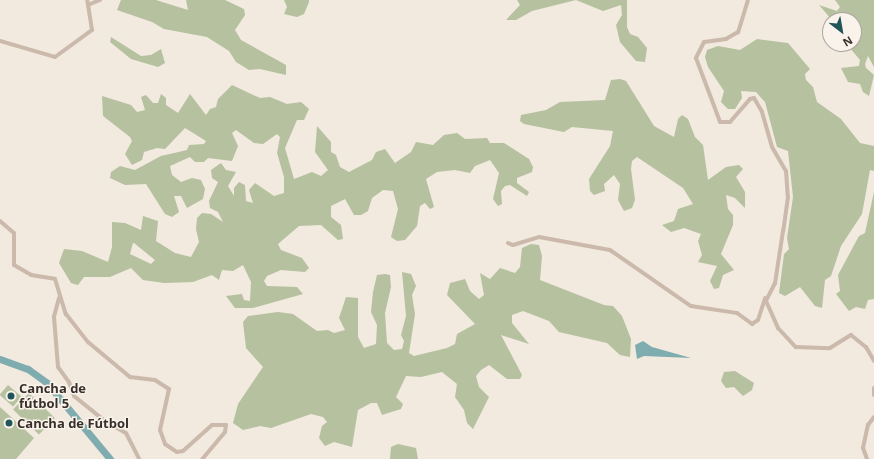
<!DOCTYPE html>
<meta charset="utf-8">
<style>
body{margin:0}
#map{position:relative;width:874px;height:459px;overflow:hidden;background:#f2e9df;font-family:"Open Sans",sans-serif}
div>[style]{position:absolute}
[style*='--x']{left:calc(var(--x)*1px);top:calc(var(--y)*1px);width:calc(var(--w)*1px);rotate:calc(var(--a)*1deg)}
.green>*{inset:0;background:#b5c19f;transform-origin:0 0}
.water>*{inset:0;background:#7eacaf}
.river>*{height:7px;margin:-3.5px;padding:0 3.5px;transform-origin:3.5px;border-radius:3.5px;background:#7eacaf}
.minor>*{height:4px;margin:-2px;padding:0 2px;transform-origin:2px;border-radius:2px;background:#cbb9ab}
.dots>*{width:11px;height:11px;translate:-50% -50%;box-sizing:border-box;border:2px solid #faf3eb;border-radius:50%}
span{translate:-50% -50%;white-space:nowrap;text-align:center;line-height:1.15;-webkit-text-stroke:3px #faf3eb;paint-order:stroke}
.poi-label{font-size:13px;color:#382f2a;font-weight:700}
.left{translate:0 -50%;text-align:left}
.north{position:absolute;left:822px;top:12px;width:40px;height:40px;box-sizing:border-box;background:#faf3eb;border:1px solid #aca59e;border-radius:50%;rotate:149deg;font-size:11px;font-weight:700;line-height:16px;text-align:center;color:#382f2a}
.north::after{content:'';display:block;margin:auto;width:14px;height:18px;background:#205559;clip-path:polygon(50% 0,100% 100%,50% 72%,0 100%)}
</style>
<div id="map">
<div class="green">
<i style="clip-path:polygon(121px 0,156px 0,188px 10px,186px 0,225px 0,244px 9px,245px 15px,235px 30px,241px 40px,286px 65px,286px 75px,260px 69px,249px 70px,236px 62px,229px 51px,207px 37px,164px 29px,152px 22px,117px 10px)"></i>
<i style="clip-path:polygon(284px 0,309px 0,309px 2px,304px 14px,297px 17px,284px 14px,287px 7px)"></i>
<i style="clip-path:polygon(517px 0,627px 0,627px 27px,630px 34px,638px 37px,647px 48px,645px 62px,636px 61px,620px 42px,616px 25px,622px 15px,621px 5px,603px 11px,576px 0,532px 11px,516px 20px,506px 20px,520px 5px)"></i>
<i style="clip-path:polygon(835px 0,874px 0,874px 67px,868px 56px,865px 64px,866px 68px,874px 75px,869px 96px,863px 92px,860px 84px,848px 82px,841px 68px,859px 66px,860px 60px,850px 48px,849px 44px,854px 44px,854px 20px,832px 20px,819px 5px,837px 11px,840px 7px)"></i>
<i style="clip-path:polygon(111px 37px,141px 56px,151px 55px,161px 49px,165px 63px,158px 67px,131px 59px,110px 42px)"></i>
<i style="clip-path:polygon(757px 39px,788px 43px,810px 69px,805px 74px,806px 80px,813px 87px,817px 102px,841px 119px,860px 143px,874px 146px,874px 171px,870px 170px,862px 214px,841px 246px,831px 276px,825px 280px,822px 308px,815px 306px,800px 287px,785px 296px,779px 293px,784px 254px,789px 249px,787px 238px,793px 197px,788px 151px,777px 147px,765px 102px,756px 92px,741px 91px,742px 98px,735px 109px,728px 109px,721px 102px,724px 91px,708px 67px,705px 57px,707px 50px,718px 46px,740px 50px)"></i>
<i style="clip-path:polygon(620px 79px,626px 81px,654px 126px,674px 137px,678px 119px,682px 115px,688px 119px,695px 137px,703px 145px,708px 180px,726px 167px,739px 165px,743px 169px,736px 177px,745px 192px,745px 208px,735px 198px,726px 195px,728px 209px,733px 215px,733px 225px,721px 254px,734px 270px,723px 275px,719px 288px,714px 289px,710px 281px,717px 266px,698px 262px,702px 255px,698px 241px,701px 234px,684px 228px,671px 232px,662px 225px,674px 221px,678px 209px,693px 204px,683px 188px,637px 157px,632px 161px,631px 169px,635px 200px,632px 208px,624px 211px,618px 200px,620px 184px,614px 175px,604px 184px,605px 191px,594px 195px,590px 191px,589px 179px,610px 146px,613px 131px,572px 127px,564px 132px,524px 124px,520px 121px,521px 115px,546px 110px,560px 102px,605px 100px,611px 80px)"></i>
<i style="clip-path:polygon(evenodd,232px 85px,260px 98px,270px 97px,287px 104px,301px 102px,309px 109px,304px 120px,297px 120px,285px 148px,294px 179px,312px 172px,321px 176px,328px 170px,315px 152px,317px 126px,331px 142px,331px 152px,336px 155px,340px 167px,349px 172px,372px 160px,376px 152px,385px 149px,395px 163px,411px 152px,416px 142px,433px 145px,444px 135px,457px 133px,465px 139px,487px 138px,490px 143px,504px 143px,529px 159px,533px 167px,532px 172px,517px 178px,517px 183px,529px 192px,527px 196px,510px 185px,505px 186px,501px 191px,502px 204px,498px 206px,493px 199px,499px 173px,490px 160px,475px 166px,470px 173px,455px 170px,437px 172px,426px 179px,434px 207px,430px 209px,425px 203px,420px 206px,417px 226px,405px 240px,397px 241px,391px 237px,398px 209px,393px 191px,383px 190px,372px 198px,368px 211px,361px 215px,354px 215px,345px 199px,331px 206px,331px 217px,341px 225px,343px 239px,338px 240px,321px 225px,299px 226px,278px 244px,281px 250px,302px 258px,309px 268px,305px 272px,281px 270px,267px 276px,264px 281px,267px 286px,297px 287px,303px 294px,253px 308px,235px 308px,226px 296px,242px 294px,244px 300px,250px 301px,251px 282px,243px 265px,233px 271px,222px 270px,219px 280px,212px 275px,193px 282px,164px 283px,143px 280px,131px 268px,110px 277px,84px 277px,78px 285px,71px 283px,59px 263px,64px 249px,82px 251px,108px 262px,112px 247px,112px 222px,125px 223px,141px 230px,143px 216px,158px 221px,156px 241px,175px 253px,191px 257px,199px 242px,196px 229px,197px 218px,202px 213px,211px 214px,223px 222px,218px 212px,210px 208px,209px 201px,218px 182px,212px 178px,211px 170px,221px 163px,226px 170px,236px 172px,228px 186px,234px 196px,234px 188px,239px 182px,245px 185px,246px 201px,253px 203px,249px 190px,255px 183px,274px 196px,284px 193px,284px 177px,277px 153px,280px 137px,277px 134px,263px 144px,254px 143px,236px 130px,232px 133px,238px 146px,232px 161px,208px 158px,204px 162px,195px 162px,190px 157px,170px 166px,172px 175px,181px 182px,192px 178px,201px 180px,205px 189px,203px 199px,187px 208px,181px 196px,174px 196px,179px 212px,172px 217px,165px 214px,146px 184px,125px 185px,110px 178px,111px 172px,120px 166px,135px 170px,161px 156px,187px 150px,189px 145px,204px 144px,206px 141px,185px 128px,165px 149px,157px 148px,144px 152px,142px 160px,132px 165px,125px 154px,132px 141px,130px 137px,103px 116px,102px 96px,131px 105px,137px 112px,145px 110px,141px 97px,146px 95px,153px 103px,158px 103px,161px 94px,166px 98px,166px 105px,178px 113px,190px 94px,206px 115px,210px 109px,216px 107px,218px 99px,232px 85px,133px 243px,134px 243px,155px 260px,151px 264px,130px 254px,133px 243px)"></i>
<i style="clip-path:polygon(874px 192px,874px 299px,868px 300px,865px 309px,856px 307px,849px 311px,836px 294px,840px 291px,838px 275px,859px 236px,865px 233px)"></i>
<i style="clip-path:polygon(531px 244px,539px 245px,542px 256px,540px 280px,604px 305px,613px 306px,622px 316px,631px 339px,630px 357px,620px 355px,607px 343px,559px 332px,549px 321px,523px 311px,512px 315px,512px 323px,529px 344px,501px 335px,522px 375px,520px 379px,507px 379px,489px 365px,481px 370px,476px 376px,479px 387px,489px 397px,473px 429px,467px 423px,464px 410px,455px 397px,457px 384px,442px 372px,421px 377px,406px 376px,396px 397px,403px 404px,401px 409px,382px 415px,377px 403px,371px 403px,358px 410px,352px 447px,334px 442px,325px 446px,319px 438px,322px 426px,327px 422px,323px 417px,311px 414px,271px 428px,260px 426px,243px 430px,233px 423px,238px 404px,263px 367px,246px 348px,243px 322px,248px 316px,278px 312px,293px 314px,317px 331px,328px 330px,334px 333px,345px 330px,339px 318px,346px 297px,358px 298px,358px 337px,364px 348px,376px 344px,377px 325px,371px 312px,373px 292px,377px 275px,385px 274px,390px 275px,391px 287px,385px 313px,387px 343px,394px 350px,402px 349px,404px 341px,401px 335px,406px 316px,402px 272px,411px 274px,416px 286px,412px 295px,415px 314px,409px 353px,414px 356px,447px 348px,455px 344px,457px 334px,475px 324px,447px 295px,450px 283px,465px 279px,470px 291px,479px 299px,484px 295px,480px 273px,490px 279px,500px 268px,515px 273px,520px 267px,522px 248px)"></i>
<i style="clip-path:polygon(735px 371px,754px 383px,752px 390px,743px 396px,734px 387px,726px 388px,721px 381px,724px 372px)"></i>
<i style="left:8px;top:385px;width:18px;height:13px;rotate:41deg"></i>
<i style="left:29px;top:393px;width:36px;height:23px;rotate:44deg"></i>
<i style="clip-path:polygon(0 407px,34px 438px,16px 459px,0 459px)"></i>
<i style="clip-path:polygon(398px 444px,416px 448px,418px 459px,390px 459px,391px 447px)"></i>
</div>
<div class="water">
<i style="clip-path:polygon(643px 341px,652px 347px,691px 358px,644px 356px,637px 359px,635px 345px)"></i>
</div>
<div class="river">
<i style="--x:0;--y:359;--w:30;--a:20"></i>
<i style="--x:28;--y:369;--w:24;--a:36"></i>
<i style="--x:47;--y:383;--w:99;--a:50.3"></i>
</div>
<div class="minor">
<i style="--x:748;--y:0;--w:34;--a:107"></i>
<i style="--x:738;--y:32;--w:14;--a:150"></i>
<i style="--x:726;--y:39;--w:22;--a:172"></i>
<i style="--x:704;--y:42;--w:18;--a:117"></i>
<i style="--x:696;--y:58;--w:68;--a:69.4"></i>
<i style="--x:720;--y:122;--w:10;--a:0"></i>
<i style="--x:730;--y:122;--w:30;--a:-49"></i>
<i style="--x:750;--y:99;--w:4;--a:-14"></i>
<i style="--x:754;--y:98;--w:16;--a:60"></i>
<i style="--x:762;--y:112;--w:36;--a:74"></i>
<i style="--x:772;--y:147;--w:28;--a:60"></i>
<i style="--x:786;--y:171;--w:26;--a:86"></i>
<i style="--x:788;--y:197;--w:34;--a:98"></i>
<i style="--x:783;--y:231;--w:53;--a:98.7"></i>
<i style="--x:775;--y:283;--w:20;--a:117"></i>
<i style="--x:766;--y:301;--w:30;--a:66"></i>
<i style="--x:778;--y:328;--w:26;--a:47"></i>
<i style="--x:796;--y:347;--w:34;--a:2"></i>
<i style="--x:830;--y:348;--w:25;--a:-32"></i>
<i style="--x:851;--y:335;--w:19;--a:39"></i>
<i style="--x:866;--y:347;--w:16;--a:60"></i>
<i style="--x:88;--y:5;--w:13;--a:-23"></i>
<i style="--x:0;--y:41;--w:57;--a:16.2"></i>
<i style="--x:55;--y:57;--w:46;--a:-36.1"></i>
<i style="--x:92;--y:30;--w:30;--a:-99"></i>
<i style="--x:0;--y:221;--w:18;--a:41"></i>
<i style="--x:14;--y:233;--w:32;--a:90"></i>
<i style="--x:14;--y:265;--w:20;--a:30"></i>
<i style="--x:31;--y:275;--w:24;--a:9"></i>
<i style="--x:55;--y:279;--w:37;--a:73"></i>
<i style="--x:66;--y:314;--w:36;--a:52"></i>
<i style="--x:88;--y:342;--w:55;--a:39.8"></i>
<i style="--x:130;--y:377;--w:25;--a:7"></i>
<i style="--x:155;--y:380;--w:17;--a:33"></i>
<i style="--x:169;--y:389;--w:42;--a:102.4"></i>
<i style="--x:160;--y:430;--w:15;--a:70"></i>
<i style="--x:165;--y:444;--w:14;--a:34"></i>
<i style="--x:177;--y:452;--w:6;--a:-9"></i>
<i style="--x:183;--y:451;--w:39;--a:-42"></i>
<i style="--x:212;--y:425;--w:14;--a:0"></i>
<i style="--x:226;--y:425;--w:7;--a:98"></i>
<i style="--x:225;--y:432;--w:35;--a:130"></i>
<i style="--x:508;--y:243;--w:5;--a:22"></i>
<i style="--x:513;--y:245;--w:27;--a:-17"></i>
<i style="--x:539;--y:237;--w:72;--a:10.4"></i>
<i style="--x:610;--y:250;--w:98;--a:34.7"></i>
<i style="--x:691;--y:306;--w:47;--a:8.7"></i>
<i style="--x:737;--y:313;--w:19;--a:36"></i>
<i style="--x:752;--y:324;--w:7;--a:-34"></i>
<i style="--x:758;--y:320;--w:23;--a:-72"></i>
<i style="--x:59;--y:298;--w:20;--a:105"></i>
<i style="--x:54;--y:317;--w:50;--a:85.4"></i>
<i style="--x:58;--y:367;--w:19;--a:54"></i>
<i style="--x:69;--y:382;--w:15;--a:70"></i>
<i style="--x:74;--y:396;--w:40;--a:39"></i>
<i style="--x:105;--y:421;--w:24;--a:30"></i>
<i style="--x:126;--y:433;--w:29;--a:63"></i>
<i style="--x:874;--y:388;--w:7;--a:90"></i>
<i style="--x:867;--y:459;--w:12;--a:-110"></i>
<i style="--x:863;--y:448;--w:24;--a:-78"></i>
<i style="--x:868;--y:425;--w:10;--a:-53"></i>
</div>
<div class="dots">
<i style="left:11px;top:396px;background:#205559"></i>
<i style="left:9px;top:423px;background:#205559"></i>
</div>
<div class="poi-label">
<span class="left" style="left:19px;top:396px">Cancha de<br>fútbol 5</span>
<span class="left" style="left:17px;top:423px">Cancha de Fútbol</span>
</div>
<div class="north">N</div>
</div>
